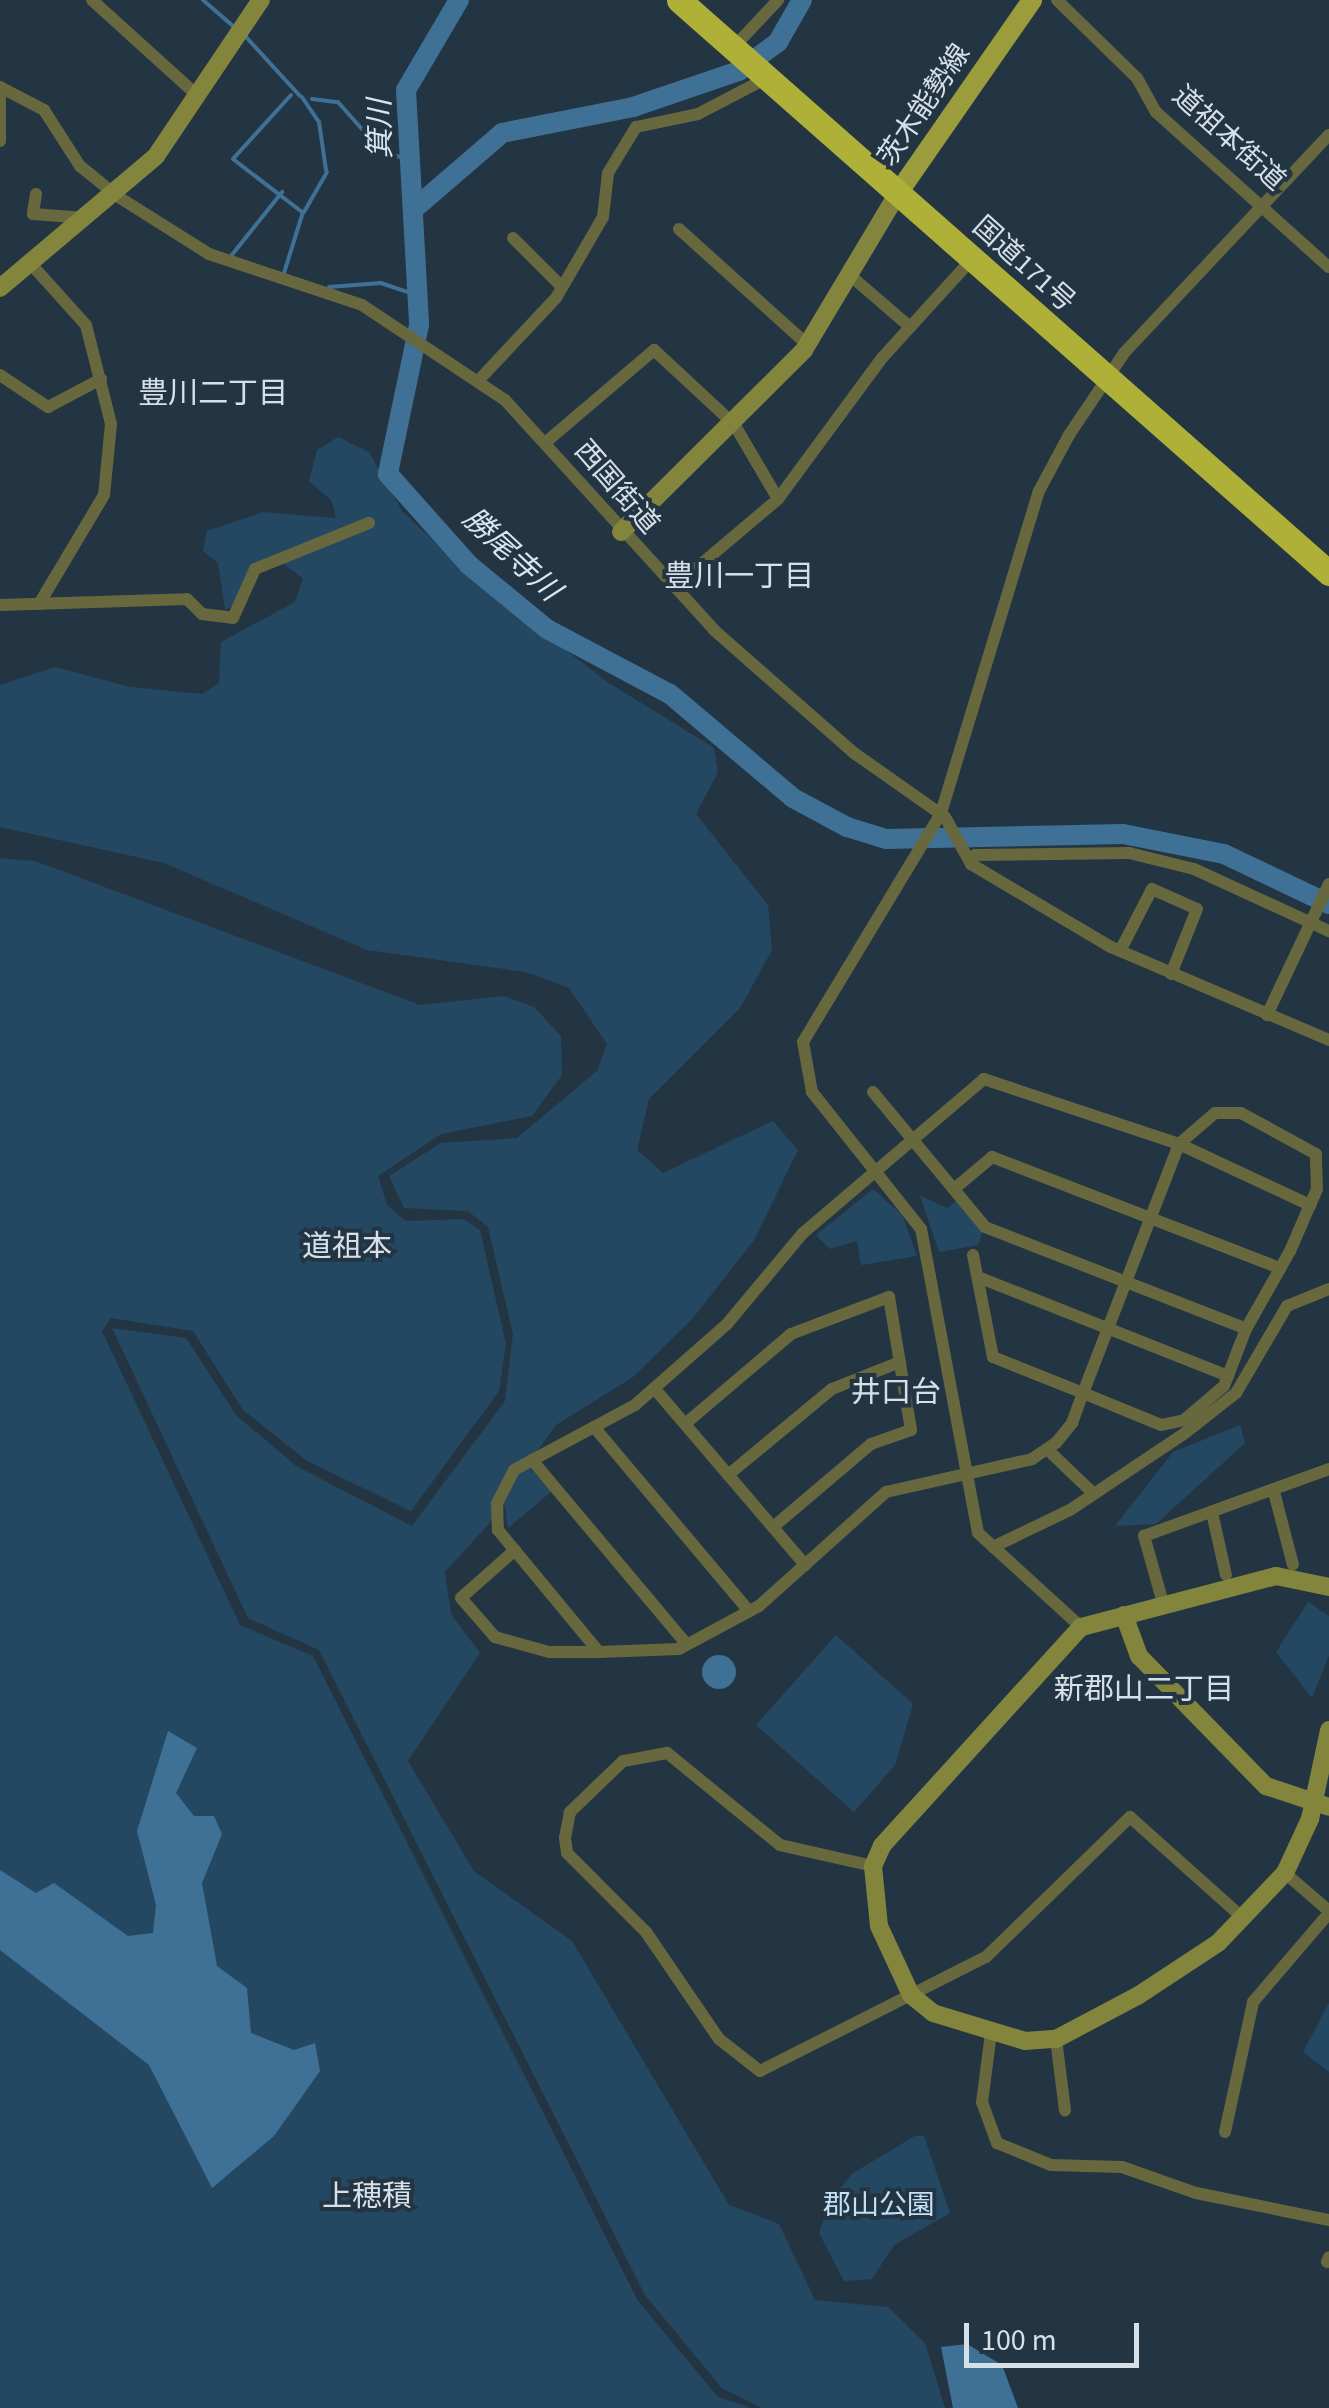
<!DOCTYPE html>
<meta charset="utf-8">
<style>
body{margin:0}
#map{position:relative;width:1329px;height:2408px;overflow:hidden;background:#233543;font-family:"Source Sans 3","Noto Sans JP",sans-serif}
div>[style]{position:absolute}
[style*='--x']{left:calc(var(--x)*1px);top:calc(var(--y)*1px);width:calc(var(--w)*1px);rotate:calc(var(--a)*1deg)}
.green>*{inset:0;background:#254862}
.water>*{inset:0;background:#3f7196}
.round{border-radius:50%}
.stream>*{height:4px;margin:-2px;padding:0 2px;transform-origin:2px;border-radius:2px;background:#3f7196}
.river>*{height:20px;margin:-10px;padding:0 10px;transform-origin:10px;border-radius:10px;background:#3f7196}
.street>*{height:12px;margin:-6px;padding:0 6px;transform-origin:6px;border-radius:6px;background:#67683d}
.secondary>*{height:18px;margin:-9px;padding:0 9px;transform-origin:9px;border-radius:9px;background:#84853d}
.primary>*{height:20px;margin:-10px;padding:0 10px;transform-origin:10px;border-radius:10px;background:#9b9c3b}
.highway>*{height:25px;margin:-12.5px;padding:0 12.5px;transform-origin:12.5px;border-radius:12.5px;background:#afb037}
span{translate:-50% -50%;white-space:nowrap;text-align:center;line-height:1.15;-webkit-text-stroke:8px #233543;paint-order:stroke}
.street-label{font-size:28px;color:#d6e0e9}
.park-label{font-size:28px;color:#c3e0f7}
.water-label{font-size:30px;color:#d8e6f2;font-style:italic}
.neighbourhood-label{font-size:30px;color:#d6e0e9}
.scale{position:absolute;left:964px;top:2323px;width:175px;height:45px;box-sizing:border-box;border:5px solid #d6e0e9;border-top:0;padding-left:12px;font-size:30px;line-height:35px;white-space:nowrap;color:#d6e0e9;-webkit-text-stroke:8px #233543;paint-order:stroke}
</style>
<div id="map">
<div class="green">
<i style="clip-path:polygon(338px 437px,369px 452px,402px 511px,474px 579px,606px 681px,714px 748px,718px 772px,696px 814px,768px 905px,772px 950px,740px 1008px,649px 1099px,637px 1150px,663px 1173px,773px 1121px,798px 1150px,754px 1240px,693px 1318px,633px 1377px,556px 1425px,527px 1465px,552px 1491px,508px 1528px,505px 1506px,445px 1572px,451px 1614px,480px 1653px,408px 1761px,474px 1871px,572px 1941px,729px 2205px,779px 2224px,815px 2300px,888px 2307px,925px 2343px,945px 2408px,762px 2408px,722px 2388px,645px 2295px,319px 1650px,248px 1618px,112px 1328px,186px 1338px,236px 1415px,296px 1466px,412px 1526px,505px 1401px,513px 1334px,488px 1227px,468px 1211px,404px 1208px,389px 1176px,441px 1143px,517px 1138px,597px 1071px,607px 1044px,569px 988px,526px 972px,367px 950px,164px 863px,0 827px,0 685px,55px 667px,130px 687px,202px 694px,219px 683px,221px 642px,295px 602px,303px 578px,272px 556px,255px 564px,248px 598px,225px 610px,218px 563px,203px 551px,207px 531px,263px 512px,336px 518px,332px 501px,309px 481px,317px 450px)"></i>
<i style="clip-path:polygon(0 858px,35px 861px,420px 1005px,504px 996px,534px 1007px,561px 1036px,562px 1075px,532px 1116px,441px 1134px,378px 1176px,387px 1205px,406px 1221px,463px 1219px,480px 1230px,506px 1344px,499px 1391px,411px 1511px,307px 1461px,243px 1410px,193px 1331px,111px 1318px,102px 1331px,240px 1625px,313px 1656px,638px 2301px,718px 2397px,751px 2408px,0 2408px)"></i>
<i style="clip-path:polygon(873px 1189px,902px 1215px,917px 1256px,861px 1265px,857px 1241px,830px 1249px,816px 1235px)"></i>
<i style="clip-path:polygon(920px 1196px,948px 1208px,957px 1200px,983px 1230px,978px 1245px,939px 1252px)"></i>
<i style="clip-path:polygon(1240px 1425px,1245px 1443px,1156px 1524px,1115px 1526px,1173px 1452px)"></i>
<i style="clip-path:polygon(1308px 1602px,1329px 1616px,1329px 1655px,1312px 1698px,1276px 1652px)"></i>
<i style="clip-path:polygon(836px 1635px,913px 1704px,895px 1765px,854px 1812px,756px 1725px)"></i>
<i style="clip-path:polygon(1329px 2003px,1329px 2072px,1303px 2052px)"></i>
<i style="clip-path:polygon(915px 2136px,924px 2136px,950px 2213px,894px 2245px,872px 2279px,844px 2281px,819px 2233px,830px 2200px,853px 2173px)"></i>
</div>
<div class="water">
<i class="round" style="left:702px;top:1655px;width:34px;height:34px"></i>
<i style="clip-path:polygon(168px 1731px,197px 1748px,176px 1793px,194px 1816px,214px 1816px,222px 1834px,202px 1883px,217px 1966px,247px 1988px,251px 2033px,294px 2050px,315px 2043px,320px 2071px,274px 2136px,212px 2188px,149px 2065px,0 1950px,0 1870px,36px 1893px,54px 1883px,128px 1936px,153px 1933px,156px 1905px,137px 1831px)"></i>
<i style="clip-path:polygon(967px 2344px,1002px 2365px,1018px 2408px,953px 2408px,941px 2347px)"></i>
</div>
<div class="stream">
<i style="--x:203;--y:0;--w:40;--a:41"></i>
<i style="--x:246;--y:37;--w:80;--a:47.5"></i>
<i style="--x:291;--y:95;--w:86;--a:132.2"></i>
<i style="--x:233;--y:159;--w:87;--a:37.5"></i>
<i style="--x:302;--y:97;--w:30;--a:56"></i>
<i style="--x:319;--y:122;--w:49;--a:81.7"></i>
<i style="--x:312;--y:99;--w:26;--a:7"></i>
<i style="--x:338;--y:102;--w:68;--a:48.6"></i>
<i style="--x:383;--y:153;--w:27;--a:13"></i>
<i style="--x:304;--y:212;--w:46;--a:-60.1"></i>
<i style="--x:231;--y:256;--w:82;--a:-51.4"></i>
<i style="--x:284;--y:273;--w:64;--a:-72.7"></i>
<i style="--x:329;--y:287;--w:52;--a:-4.4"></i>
<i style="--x:381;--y:283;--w:36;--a:19"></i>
</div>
<div class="river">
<i style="--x:459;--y:0;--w:104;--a:120.5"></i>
<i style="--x:406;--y:90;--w:235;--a:86.8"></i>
<i style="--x:419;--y:325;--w:152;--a:101.8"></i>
<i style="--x:388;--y:474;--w:122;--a:48.3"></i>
<i style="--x:469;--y:565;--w:101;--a:39.4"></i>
<i style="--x:547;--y:629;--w:139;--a:27.9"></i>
<i style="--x:670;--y:694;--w:161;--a:40.2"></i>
<i style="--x:793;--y:798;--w:61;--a:28.2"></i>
<i style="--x:847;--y:827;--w:41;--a:17.1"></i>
<i style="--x:886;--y:839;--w:237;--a:-1.2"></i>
<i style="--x:1123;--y:834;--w:103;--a:11.2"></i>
<i style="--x:1224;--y:854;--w:116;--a:25.5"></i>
<i style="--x:414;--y:209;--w:116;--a:-40.8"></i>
<i style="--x:502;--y:133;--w:134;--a:-11.2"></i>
<i style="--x:633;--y:107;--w:112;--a:-18.8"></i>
<i style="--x:739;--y:71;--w:49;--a:-36.6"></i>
<i style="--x:778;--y:42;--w:48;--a:-60.3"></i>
</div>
<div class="street">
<i style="--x:92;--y:0;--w:143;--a:42.2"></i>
<i style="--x:1057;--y:0;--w:112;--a:44.3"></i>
<i style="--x:1137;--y:78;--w:39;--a:61"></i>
<i style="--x:1156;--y:112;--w:232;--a:41.9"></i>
<i style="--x:733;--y:48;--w:66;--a:-46.8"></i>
<i style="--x:0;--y:87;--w:50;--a:27.6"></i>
<i style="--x:44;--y:110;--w:67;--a:57.3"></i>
<i style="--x:80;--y:166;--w:48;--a:39"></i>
<i style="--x:117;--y:196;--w:109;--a:32.2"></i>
<i style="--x:209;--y:254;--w:161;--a:18.4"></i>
<i style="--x:362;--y:305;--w:172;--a:33.6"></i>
<i style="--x:505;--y:400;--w:311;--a:47.7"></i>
<i style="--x:714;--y:630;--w:186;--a:41.3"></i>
<i style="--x:854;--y:753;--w:111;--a:35.1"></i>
<i style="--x:945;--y:817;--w:54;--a:61"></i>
<i style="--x:971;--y:864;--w:163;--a:30.7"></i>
<i style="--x:1111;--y:947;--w:237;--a:23.1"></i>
<i style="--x:0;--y:141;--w:54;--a:-90"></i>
<i style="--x:36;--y:194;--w:20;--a:99"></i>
<i style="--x:33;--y:214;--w:53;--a:4.3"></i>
<i style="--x:679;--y:229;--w:173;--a:42"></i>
<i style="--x:513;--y:238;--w:69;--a:45"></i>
<i style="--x:31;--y:264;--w:82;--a:48"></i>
<i style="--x:86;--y:325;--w:102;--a:75.8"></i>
<i style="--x:111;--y:424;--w:71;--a:95.6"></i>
<i style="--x:104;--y:495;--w:127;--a:120.8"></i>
<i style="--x:852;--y:277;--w:77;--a:40.8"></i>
<i style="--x:0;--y:375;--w:58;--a:33.7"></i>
<i style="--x:48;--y:407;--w:60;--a:-27.8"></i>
<i style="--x:478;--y:381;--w:114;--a:-46.8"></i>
<i style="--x:556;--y:298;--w:94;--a:-59.9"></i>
<i style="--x:603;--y:217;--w:44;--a:-83.5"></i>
<i style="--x:608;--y:173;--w:54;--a:-58.7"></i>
<i style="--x:636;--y:127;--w:63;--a:-11.8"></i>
<i style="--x:698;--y:114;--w:78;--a:-27.6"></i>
<i style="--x:546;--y:442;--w:142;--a:-40.4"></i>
<i style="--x:654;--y:350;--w:109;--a:42.8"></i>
<i style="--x:734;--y:424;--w:87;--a:59.6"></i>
<i style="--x:674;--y:587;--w:136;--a:-40.2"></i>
<i style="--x:778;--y:499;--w:175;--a:-53.6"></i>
<i style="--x:882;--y:358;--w:135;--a:-47.7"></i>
<i style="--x:0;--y:605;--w:187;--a:-1.8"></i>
<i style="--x:187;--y:599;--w:21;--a:45"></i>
<i style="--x:202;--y:614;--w:31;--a:7"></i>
<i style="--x:233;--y:618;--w:54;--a:-65.8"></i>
<i style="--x:255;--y:569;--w:123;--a:-22"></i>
<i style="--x:971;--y:864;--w:10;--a:-66"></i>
<i style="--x:975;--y:855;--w:154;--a:-0.7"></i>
<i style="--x:1129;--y:853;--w:67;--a:13.8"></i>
<i style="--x:1194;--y:869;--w:149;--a:24.7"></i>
<i style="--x:1120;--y:951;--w:70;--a:-62.7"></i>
<i style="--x:1152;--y:889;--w:49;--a:24"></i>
<i style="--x:1197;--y:909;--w:70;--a:111.8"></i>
<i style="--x:1267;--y:1015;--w:145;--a:-64.7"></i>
<i style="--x:873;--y:1092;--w:175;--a:50.3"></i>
<i style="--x:985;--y:1227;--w:280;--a:21.3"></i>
<i style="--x:954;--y:1189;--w:50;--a:-40.1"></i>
<i style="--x:992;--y:1157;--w:309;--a:21.1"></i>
<i style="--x:973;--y:1255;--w:104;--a:78.9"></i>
<i style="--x:993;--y:1357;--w:97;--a:21.8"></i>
<i style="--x:1083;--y:1393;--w:84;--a:22.3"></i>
<i style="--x:1161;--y:1425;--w:24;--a:-12"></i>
<i style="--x:1184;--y:1420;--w:52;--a:-40.4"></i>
<i style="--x:1224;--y:1386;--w:61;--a:-68.9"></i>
<i style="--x:1246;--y:1329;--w:90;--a:-60.6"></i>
<i style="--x:1290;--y:1251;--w:50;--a:-66.5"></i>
<i style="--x:1310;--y:1205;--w:17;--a:-66"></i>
<i style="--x:1317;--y:1189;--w:35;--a:-92"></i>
<i style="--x:1316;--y:1154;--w:85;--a:-151.3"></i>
<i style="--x:1241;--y:1113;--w:26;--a:180"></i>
<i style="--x:1215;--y:1113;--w:48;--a:139.3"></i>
<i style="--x:1179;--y:1144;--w:206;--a:-161.6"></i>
<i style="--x:984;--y:1079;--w:238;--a:139.6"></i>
<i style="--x:803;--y:1233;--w:119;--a:129.9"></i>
<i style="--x:727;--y:1324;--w:123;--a:138.6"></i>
<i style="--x:635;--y:1405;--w:137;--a:151.8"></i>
<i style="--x:514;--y:1470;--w:38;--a:117"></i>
<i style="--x:497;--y:1504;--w:26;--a:88"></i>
<i style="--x:498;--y:1530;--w:158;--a:50.4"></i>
<i style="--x:599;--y:1652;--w:80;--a:-2.1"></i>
<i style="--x:679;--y:1649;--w:91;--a:-28.3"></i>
<i style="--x:759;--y:1606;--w:171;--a:-41.9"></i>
<i style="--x:886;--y:1492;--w:150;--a:-12.7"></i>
<i style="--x:1032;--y:1459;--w:29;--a:-34"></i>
<i style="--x:1056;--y:1443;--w:26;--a:-51"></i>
<i style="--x:1072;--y:1423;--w:32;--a:-70"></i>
<i style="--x:1083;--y:1393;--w:267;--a:-68.9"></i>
<i style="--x:1179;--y:1144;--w:145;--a:25"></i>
<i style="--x:978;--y:1277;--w:269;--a:21.6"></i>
<i style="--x:654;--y:1388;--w:233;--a:49.5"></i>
<i style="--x:685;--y:1424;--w:139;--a:-40.3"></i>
<i style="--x:791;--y:1334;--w:105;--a:-20.7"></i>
<i style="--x:889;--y:1297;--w:135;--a:80.6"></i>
<i style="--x:911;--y:1430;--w:42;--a:160.7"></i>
<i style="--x:871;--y:1444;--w:128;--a:139.7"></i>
<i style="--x:594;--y:1427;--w:241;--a:49.9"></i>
<i style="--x:1047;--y:1449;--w:65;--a:43.8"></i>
<i style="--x:532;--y:1460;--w:241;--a:50"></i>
<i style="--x:728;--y:1475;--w:135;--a:-39.6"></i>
<i style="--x:832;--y:1389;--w:73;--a:-21.7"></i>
<i style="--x:1274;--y:1492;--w:75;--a:75.4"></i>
<i style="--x:1213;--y:1517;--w:59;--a:77.4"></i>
<i style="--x:993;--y:1547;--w:85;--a:-25.7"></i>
<i style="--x:1070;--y:1510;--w:138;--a:-33.8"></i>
<i style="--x:1185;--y:1433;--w:65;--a:-38.1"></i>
<i style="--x:1236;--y:1393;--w:101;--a:-59.6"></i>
<i style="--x:1287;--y:1306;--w:45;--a:-22"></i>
<i style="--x:515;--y:1550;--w:72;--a:138.4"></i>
<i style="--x:461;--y:1598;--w:52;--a:48.9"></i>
<i style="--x:495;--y:1637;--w:56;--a:15.5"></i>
<i style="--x:549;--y:1652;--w:50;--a:0"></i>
<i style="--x:1163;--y:1603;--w:70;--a:-105.8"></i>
<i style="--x:1144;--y:1536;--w:197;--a:-19.9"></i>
<i style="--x:1081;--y:1627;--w:139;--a:-137.6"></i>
<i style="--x:978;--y:1533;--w:309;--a:-100.6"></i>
<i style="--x:921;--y:1229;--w:175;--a:-128.5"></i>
<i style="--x:812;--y:1092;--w:51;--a:-100.2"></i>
<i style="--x:803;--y:1042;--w:267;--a:-58.9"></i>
<i style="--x:941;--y:813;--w:337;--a:-73.1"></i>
<i style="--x:1039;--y:491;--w:64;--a:-61.8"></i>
<i style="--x:1069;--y:435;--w:99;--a:-56.1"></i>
<i style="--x:1124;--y:353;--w:299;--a:-46.8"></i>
<i style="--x:873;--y:1866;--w:95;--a:-167.3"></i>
<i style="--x:780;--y:1845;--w:146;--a:-140.8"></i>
<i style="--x:667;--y:1753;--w:45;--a:169.7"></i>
<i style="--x:623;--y:1761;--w:74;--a:136.1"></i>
<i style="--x:570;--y:1812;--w:26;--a:101"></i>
<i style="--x:565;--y:1838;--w:15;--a:82"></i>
<i style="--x:567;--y:1853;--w:112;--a:45"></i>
<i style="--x:646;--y:1932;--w:130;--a:55.7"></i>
<i style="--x:719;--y:2039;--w:52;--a:38"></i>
<i style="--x:760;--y:2071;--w:253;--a:-26.8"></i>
<i style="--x:986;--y:1957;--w:201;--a:-44.2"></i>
<i style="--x:1130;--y:1817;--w:153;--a:41.8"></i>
<i style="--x:1285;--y:1873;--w:58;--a:40.8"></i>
<i style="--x:991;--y:2033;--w:70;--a:97.4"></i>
<i style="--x:982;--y:2102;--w:44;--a:69.9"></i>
<i style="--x:997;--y:2143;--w:58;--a:22.2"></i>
<i style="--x:1051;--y:2165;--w:71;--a:1.6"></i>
<i style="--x:1122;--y:2167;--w:78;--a:19.4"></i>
<i style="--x:1196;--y:2193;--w:136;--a:11.5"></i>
<i style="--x:1056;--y:2039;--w:72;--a:82.8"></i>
<i style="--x:1225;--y:2132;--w:133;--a:-77.8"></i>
<i style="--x:1253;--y:2002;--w:117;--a:-49.5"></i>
<i style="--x:1327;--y:2262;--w:5;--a:-68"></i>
</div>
<div class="secondary">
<i style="--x:0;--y:288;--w:204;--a:-40.2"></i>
<i style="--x:156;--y:156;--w:188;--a:-56.1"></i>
<i style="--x:621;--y:532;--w:258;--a:-44.8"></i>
<i style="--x:804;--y:350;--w:183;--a:-59.1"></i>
<i style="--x:1329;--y:1587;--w:54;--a:-168.3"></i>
<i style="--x:1276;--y:1576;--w:202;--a:165.3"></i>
<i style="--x:1081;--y:1627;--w:296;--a:132.3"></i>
<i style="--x:882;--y:1846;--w:22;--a:114"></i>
<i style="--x:873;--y:1866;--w:60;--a:84.3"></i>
<i style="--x:879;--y:1926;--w:76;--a:65.1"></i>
<i style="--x:911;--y:1995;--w:28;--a:39"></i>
<i style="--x:933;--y:2013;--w:96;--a:16.9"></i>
<i style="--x:1025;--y:2041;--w:31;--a:-4"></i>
<i style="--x:1056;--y:2039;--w:94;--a:-27.9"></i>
<i style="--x:1139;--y:1995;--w:95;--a:-33.4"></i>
<i style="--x:1218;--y:1943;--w:97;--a:-46.3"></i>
<i style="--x:1285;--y:1873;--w:60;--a:-65.2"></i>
<i style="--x:1310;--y:1819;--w:91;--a:-77.9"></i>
<i style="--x:1124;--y:1615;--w:44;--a:69.9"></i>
<i style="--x:1139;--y:1656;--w:182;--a:45.7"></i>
<i style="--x:1266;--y:1786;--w:66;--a:18.4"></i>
</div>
<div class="primary">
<i style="--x:898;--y:193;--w:235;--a:-55.2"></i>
</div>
<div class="highway">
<i style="--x:679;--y:0;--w:867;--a:41.4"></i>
</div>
<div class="street-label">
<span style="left:924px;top:105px;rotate:-56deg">茨木能勢線</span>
<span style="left:1229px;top:138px;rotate:42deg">道祖本街道</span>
<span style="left:1024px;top:264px;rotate:42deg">国道171号</span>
<span style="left:617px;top:487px;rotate:49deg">西国街道</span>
</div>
<div class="park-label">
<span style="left:879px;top:2205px">郡山公園</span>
</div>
<div class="water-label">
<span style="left:381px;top:129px;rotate:-91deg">箕川</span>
<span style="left:511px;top:555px;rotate:43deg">勝尾寺川</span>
</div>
<div class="neighbourhood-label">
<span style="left:213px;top:394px">豊川二丁目</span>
<span style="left:739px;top:577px">豊川一丁目</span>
<span style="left:347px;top:1247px">道祖本</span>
<span style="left:896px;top:1393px">井口台</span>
<span style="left:1144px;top:1690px">新郡山二丁目</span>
<span style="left:367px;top:2197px">上穂積</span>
</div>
<div class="scale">100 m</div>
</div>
